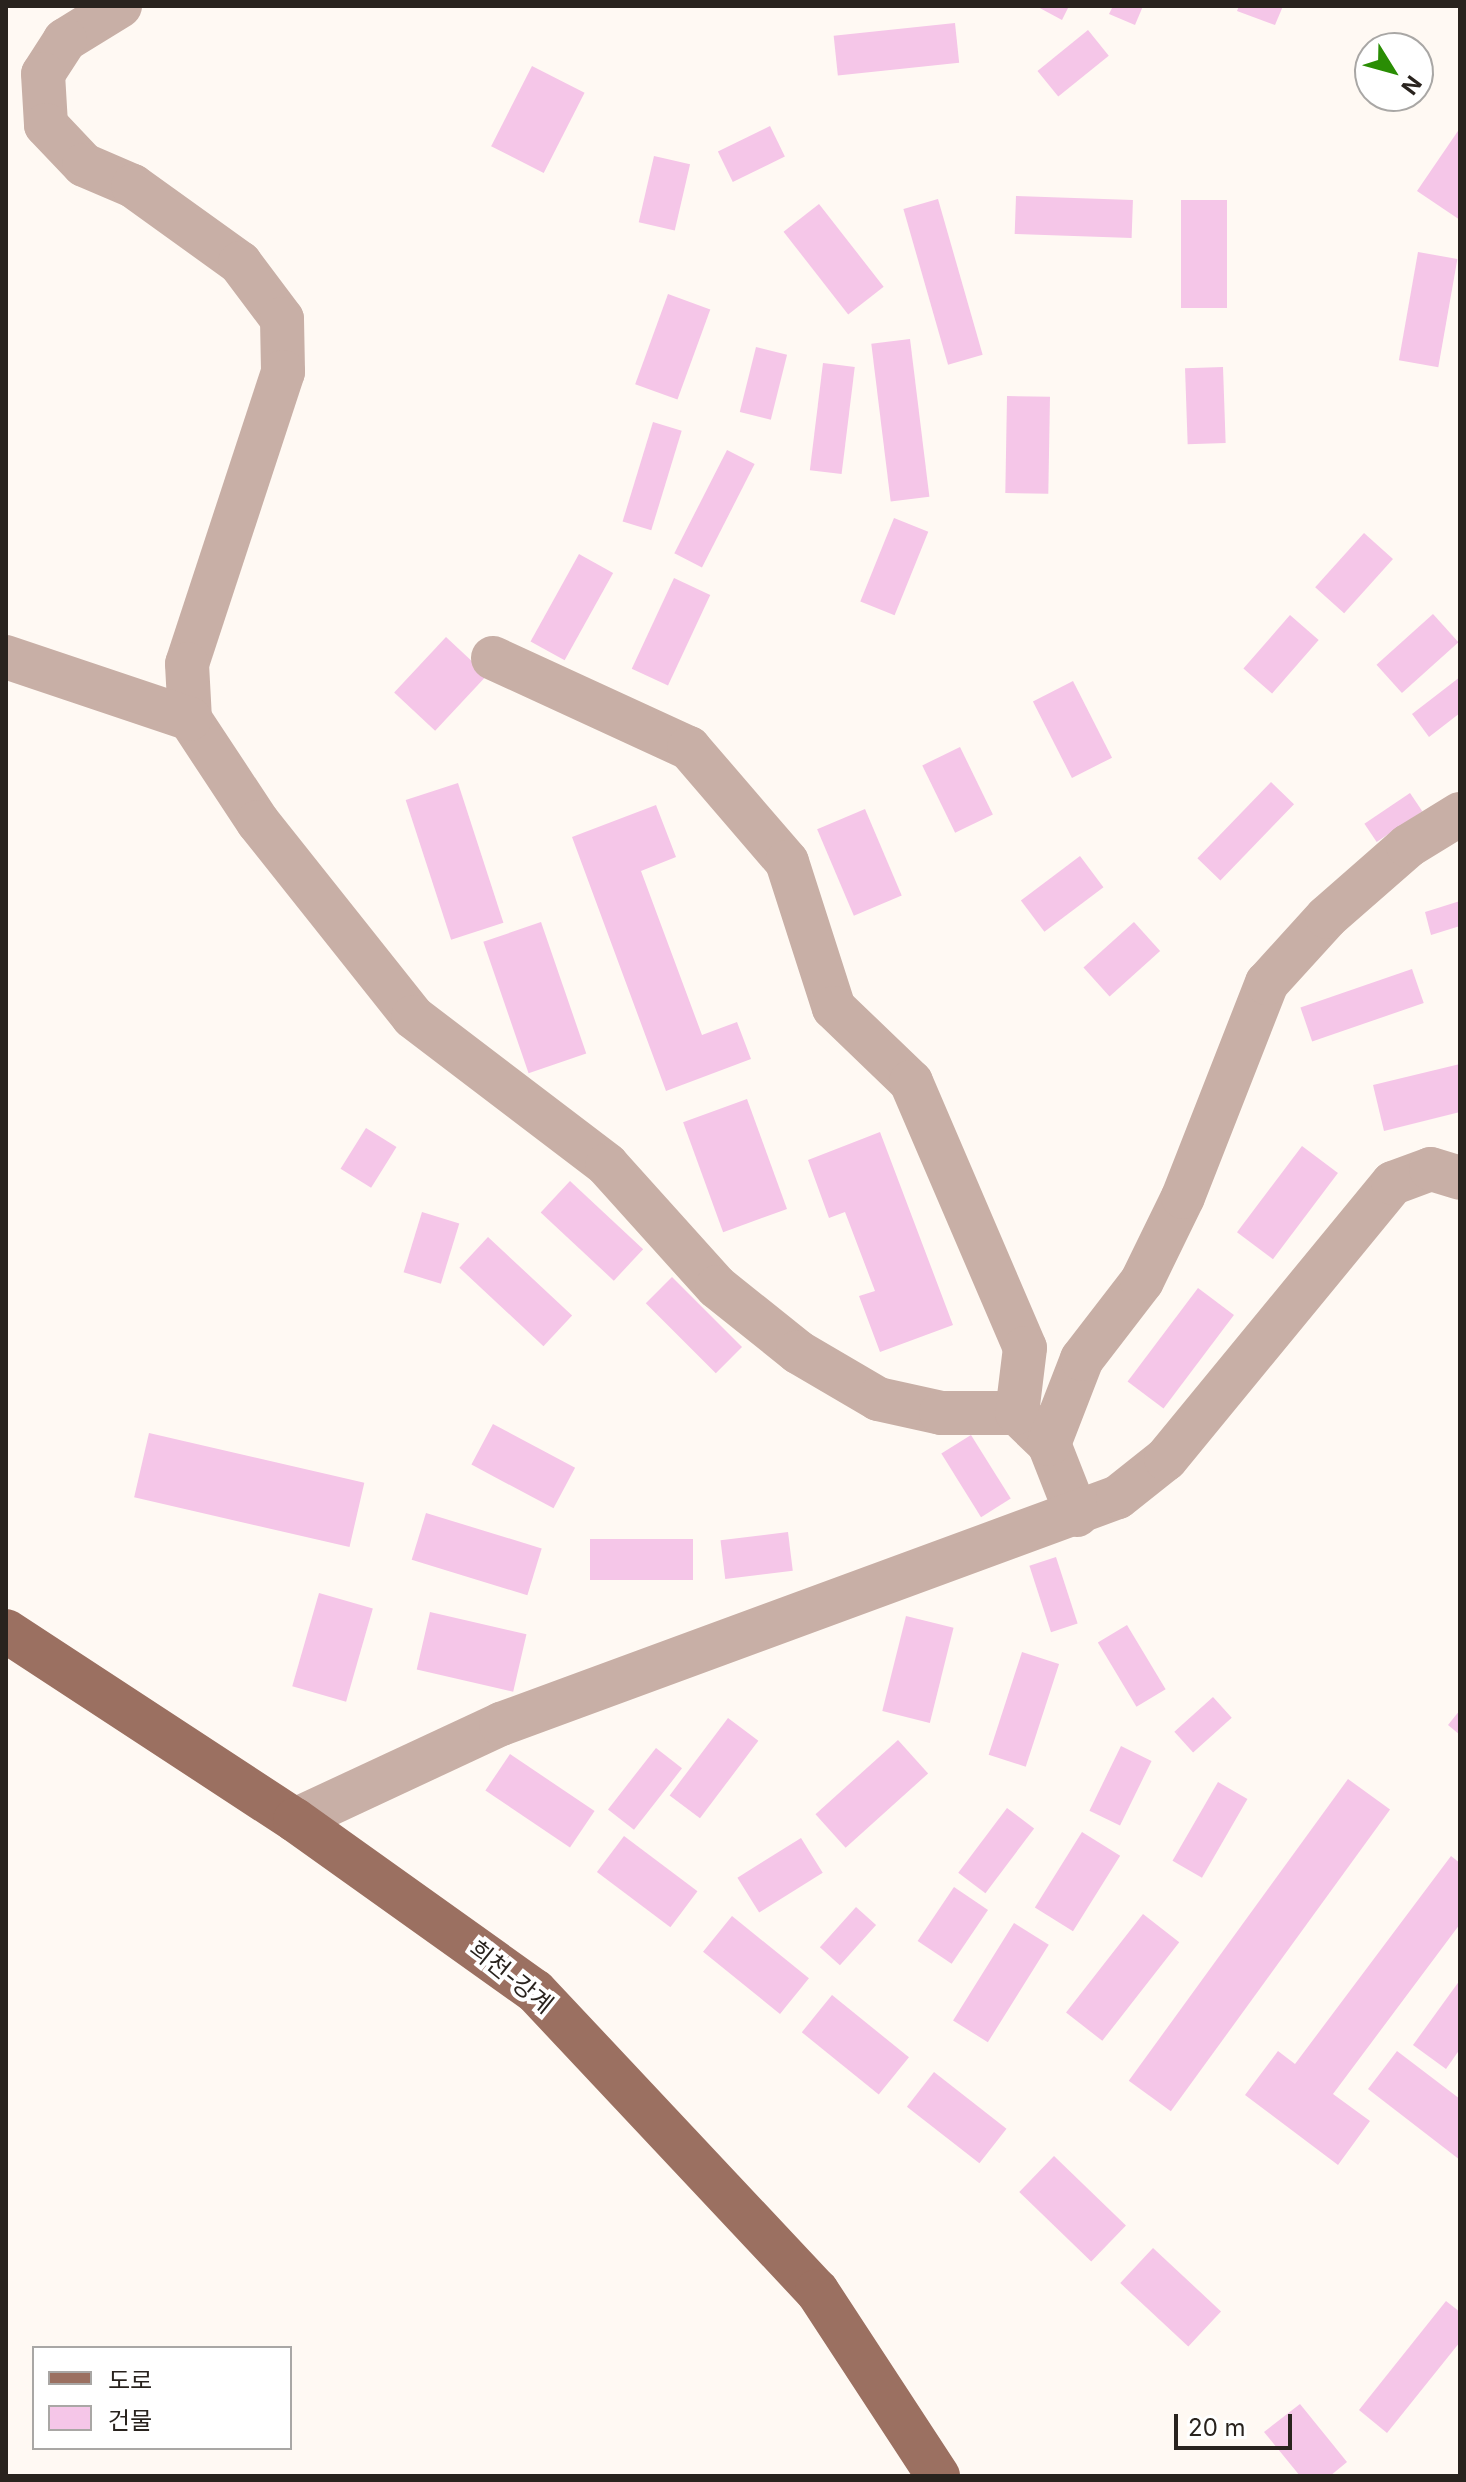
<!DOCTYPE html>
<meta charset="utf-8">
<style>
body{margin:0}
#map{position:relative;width:1466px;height:2482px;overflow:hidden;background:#fff9f3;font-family:Inter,"Noto Sans KR",sans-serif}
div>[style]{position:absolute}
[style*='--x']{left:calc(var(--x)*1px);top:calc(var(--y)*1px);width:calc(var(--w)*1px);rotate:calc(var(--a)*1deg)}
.building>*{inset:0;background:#f5c6e8;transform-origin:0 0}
.minor>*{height:44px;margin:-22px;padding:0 22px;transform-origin:22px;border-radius:22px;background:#c8afa6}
.major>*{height:44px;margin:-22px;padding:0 22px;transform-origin:22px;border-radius:22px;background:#9b7061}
span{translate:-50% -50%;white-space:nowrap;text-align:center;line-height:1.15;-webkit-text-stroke:8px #fff;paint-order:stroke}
.street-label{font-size:24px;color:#29231e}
.frame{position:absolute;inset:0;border:8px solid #29231e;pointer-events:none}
.legend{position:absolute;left:32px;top:2346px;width:260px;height:104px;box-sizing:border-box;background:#fff;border:2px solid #a9a7a5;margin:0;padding:10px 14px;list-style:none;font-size:24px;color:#29231e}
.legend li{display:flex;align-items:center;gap:16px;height:40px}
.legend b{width:40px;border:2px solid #a9a7a5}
.north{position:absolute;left:1354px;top:32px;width:80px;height:80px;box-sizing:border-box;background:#fff;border:2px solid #a9a7a5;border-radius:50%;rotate:127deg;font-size:22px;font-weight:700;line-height:32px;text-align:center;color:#29231e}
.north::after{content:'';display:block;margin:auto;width:28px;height:36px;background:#2a8d04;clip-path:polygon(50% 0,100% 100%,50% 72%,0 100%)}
.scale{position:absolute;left:1174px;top:2414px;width:118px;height:36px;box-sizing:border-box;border:4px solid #29231e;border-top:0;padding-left:10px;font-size:24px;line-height:28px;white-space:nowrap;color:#29231e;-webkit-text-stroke:6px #fff;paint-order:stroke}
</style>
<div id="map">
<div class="building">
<i style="clip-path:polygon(1036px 6px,1069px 6px,1062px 20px)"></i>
<i style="clip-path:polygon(1113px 6px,1143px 6px,1135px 25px,1109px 14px)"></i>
<i style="clip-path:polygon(1239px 6px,1283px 6px,1275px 25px,1237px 11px)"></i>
<i style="left:955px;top:23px;width:40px;height:122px;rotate:84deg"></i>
<i style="left:1088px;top:30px;width:33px;height:65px;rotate:51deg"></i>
<i style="left:532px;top:66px;width:59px;height:90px;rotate:27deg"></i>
<i style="left:770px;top:126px;width:34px;height:58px;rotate:64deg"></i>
<i style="clip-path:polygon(1460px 128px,1460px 220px,1417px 191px)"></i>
<i style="left:654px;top:156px;width:37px;height:68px;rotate:13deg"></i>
<i style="left:1016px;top:196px;width:117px;height:38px;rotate:2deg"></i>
<i style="left:938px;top:199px;width:162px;height:36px;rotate:74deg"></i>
<i style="left:1181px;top:200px;width:46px;height:108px"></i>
<i style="left:819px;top:204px;width:105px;height:45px;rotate:52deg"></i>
<i style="left:1418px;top:252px;width:40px;height:110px;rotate:10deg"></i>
<i style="left:668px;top:294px;width:45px;height:96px;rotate:20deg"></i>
<i style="left:910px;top:339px;width:159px;height:39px;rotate:83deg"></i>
<i style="left:756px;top:347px;width:32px;height:67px;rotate:14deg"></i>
<i style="left:823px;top:363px;width:32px;height:108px;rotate:7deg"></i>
<i style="left:1223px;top:367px;width:76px;height:38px;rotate:88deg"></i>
<i style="left:1007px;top:396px;width:43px;height:97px;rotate:1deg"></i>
<i style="left:653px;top:422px;width:30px;height:104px;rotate:17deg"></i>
<i style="left:727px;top:450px;width:31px;height:116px;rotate:27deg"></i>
<i style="left:894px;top:518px;width:37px;height:90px;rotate:22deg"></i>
<i style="left:1364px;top:533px;width:39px;height:73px;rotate:42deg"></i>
<i style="left:579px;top:554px;width:39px;height:100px;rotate:29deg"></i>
<i style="left:674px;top:578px;width:40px;height:100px;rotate:25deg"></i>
<i style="left:1433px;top:614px;width:38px;height:76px;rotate:48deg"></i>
<i style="left:1290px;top:615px;width:38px;height:71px;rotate:41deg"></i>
<i style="left:446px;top:637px;width:56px;height:76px;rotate:43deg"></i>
<i style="clip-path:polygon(1460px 677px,1460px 713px,1429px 737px,1412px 714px)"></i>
<i style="left:1073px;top:681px;width:86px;height:45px;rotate:63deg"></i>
<i style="left:960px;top:747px;width:75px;height:42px;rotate:64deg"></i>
<i style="left:1271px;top:782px;width:32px;height:106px;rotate:44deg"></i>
<i style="left:458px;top:783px;width:147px;height:55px;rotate:72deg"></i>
<i style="left:1410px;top:793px;width:22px;height:55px;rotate:56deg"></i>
<i style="clip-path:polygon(656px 805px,676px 857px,641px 871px,702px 1035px,737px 1022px,751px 1059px,666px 1091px,572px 837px)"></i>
<i style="left:865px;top:809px;width:94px;height:52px;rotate:67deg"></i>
<i style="left:1080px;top:856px;width:39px;height:74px;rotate:53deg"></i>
<i style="clip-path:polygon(1460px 901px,1460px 926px,1431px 935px,1425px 912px)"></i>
<i style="left:541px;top:922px;width:139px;height:61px;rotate:71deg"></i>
<i style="left:1134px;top:922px;width:39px;height:68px;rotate:48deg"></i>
<i style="left:1412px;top:969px;width:36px;height:118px;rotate:71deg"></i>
<i style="clip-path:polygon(1460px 1064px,1460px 1112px,1384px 1131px,1373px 1085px)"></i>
<i style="left:747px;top:1099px;width:117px;height:68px;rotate:70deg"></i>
<i style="left:366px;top:1128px;width:36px;height:48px;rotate:32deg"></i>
<i style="clip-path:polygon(880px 1132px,953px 1325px,880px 1352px,859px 1296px,875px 1291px,845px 1212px,829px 1218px,808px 1160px)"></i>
<i style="left:1302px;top:1146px;width:45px;height:108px;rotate:37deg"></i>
<i style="left:570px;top:1181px;width:100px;height:43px;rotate:43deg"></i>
<i style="left:422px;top:1212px;width:39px;height:63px;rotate:17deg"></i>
<i style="left:488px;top:1237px;width:115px;height:42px;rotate:43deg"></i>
<i style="left:672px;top:1277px;width:99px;height:37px;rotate:45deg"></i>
<i style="left:1198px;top:1288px;width:45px;height:117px;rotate:37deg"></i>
<i style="left:493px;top:1424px;width:93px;height:46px;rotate:28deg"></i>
<i style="left:149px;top:1433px;width:221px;height:66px;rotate:13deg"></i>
<i style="left:971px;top:1435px;width:75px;height:35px;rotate:58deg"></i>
<i style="left:426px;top:1513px;width:121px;height:49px;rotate:17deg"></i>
<i style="left:788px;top:1532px;width:39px;height:68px;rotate:83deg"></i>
<i style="left:693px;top:1539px;width:41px;height:103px;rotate:90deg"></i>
<i style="left:1056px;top:1557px;width:70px;height:28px;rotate:72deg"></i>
<i style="left:319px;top:1593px;width:56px;height:97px;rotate:16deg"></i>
<i style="left:430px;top:1612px;width:99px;height:59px;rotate:13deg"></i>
<i style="left:906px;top:1616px;width:49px;height:98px;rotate:14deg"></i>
<i style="left:1127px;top:1625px;width:75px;height:34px;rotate:59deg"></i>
<i style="left:1022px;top:1652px;width:39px;height:108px;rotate:18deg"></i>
<i style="left:1213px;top:1697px;width:28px;height:52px;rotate:48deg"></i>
<i style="clip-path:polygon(1460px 1710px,1460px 1735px,1448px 1725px)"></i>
<i style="left:728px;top:1718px;width:38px;height:97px;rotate:37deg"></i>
<i style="left:898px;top:1740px;width:45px;height:111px;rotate:48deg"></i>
<i style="left:1121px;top:1746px;width:34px;height:72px;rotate:26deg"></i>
<i style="left:656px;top:1748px;width:33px;height:78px;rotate:38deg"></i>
<i style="left:510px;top:1754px;width:102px;height:44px;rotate:34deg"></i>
<i style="left:1348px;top:1779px;width:52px;height:373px;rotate:36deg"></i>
<i style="left:1218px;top:1782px;width:34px;height:91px;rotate:30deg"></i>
<i style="left:1007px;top:1808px;width:34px;height:81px;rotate:37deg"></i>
<i style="left:1082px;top:1832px;width:45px;height:89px;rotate:32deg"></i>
<i style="left:624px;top:1836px;width:92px;height:45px;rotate:37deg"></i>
<i style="left:801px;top:1838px;width:41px;height:75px;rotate:58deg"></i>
<i style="clip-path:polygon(1451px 1856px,1460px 1863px,1460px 1924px,1333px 2094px,1370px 2121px,1338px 2165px,1245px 2095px,1278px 2051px,1295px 2064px)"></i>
<i style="left:954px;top:1887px;width:41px;height:65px;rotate:34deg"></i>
<i style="left:856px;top:1907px;width:27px;height:54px;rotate:42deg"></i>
<i style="left:1143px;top:1914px;width:46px;height:125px;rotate:38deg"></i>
<i style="left:732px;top:1916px;width:99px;height:46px;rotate:39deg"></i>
<i style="left:1014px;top:1923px;width:41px;height:115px;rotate:32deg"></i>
<i style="clip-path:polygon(1460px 1980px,1460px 2049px,1446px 2069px,1413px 2045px)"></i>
<i style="left:832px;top:1995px;width:99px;height:48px;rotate:39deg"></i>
<i style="clip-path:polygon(1397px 2051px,1460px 2099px,1460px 2160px,1368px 2089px)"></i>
<i style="left:934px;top:2072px;width:92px;height:44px;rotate:38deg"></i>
<i style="left:1054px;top:2156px;width:100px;height:50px;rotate:44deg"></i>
<i style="left:1153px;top:2248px;width:93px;height:48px;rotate:43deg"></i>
<i style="clip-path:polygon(1446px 2301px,1460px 2312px,1460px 2342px,1387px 2433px,1359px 2410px)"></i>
<i style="clip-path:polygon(1300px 2404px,1347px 2462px,1330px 2476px,1300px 2476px,1264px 2432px)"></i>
</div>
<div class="minor">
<i style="--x:120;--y:6;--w:65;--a:148.3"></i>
<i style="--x:65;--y:40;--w:40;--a:122.9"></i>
<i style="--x:43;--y:74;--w:51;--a:86.6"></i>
<i style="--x:46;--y:125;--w:55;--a:46.5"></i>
<i style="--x:84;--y:165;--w:53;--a:23.2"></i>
<i style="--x:133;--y:186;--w:132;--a:35.7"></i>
<i style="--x:240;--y:263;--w:70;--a:53.1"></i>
<i style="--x:282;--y:319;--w:53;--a:88.9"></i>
<i style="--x:283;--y:372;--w:307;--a:108.2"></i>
<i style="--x:187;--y:664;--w:55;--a:86.9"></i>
<i style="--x:190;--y:719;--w:123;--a:56.6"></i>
<i style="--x:258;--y:822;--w:249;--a:51.5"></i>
<i style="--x:413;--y:1017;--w:244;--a:37.3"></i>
<i style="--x:607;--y:1165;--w:164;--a:48"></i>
<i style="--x:717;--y:1287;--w:104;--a:38.7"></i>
<i style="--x:798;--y:1352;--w:93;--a:30.4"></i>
<i style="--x:878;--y:1399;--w:65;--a:12.5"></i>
<i style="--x:941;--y:1413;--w:76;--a:0"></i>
<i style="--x:1017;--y:1413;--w:45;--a:44.1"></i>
<i style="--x:6;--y:657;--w:194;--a:18.6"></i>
<i style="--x:493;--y:658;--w:216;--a:24.7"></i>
<i style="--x:689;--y:748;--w:150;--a:49.3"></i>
<i style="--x:787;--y:862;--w:153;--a:72.2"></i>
<i style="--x:834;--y:1008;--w:107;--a:43.9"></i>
<i style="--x:911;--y:1082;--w:289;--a:66.8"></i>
<i style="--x:1025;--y:1348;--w:65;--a:97"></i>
<i style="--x:1077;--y:1515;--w:76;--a:-111.5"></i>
<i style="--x:1049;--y:1444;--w:91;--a:-68.8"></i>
<i style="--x:1082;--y:1359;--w:98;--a:-52.4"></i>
<i style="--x:1142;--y:1281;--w:93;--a:-64"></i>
<i style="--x:1183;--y:1197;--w:230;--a:-68.6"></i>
<i style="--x:1267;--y:983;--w:89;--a:-47.7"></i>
<i style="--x:1327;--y:917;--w:108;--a:-41.2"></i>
<i style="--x:1408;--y:846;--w:61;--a:-31.6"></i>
<i style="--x:295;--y:1820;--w:227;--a:-25"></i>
<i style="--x:501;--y:1724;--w:657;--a:-20.2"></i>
<i style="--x:1118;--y:1497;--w:61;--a:-38.4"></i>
<i style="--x:1166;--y:1459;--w:357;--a:-50.6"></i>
<i style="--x:1393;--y:1183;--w:40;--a:-20.2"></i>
<i style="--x:1431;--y:1169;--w:30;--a:17"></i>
</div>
<div class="major">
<i style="--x:6;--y:1631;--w:345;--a:33.2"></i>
<i style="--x:295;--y:1820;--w:295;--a:35.5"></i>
<i style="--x:535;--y:1991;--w:412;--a:46.8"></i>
<i style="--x:817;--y:2291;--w:221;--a:56.8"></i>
</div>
<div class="street-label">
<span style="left:511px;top:1977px;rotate:39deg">희천-강계</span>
</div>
<div class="frame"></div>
<ul class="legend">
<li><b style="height:10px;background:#9b7061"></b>도로</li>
<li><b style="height:22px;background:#f5c6e8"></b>건물</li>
</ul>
<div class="north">N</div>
<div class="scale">20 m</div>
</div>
